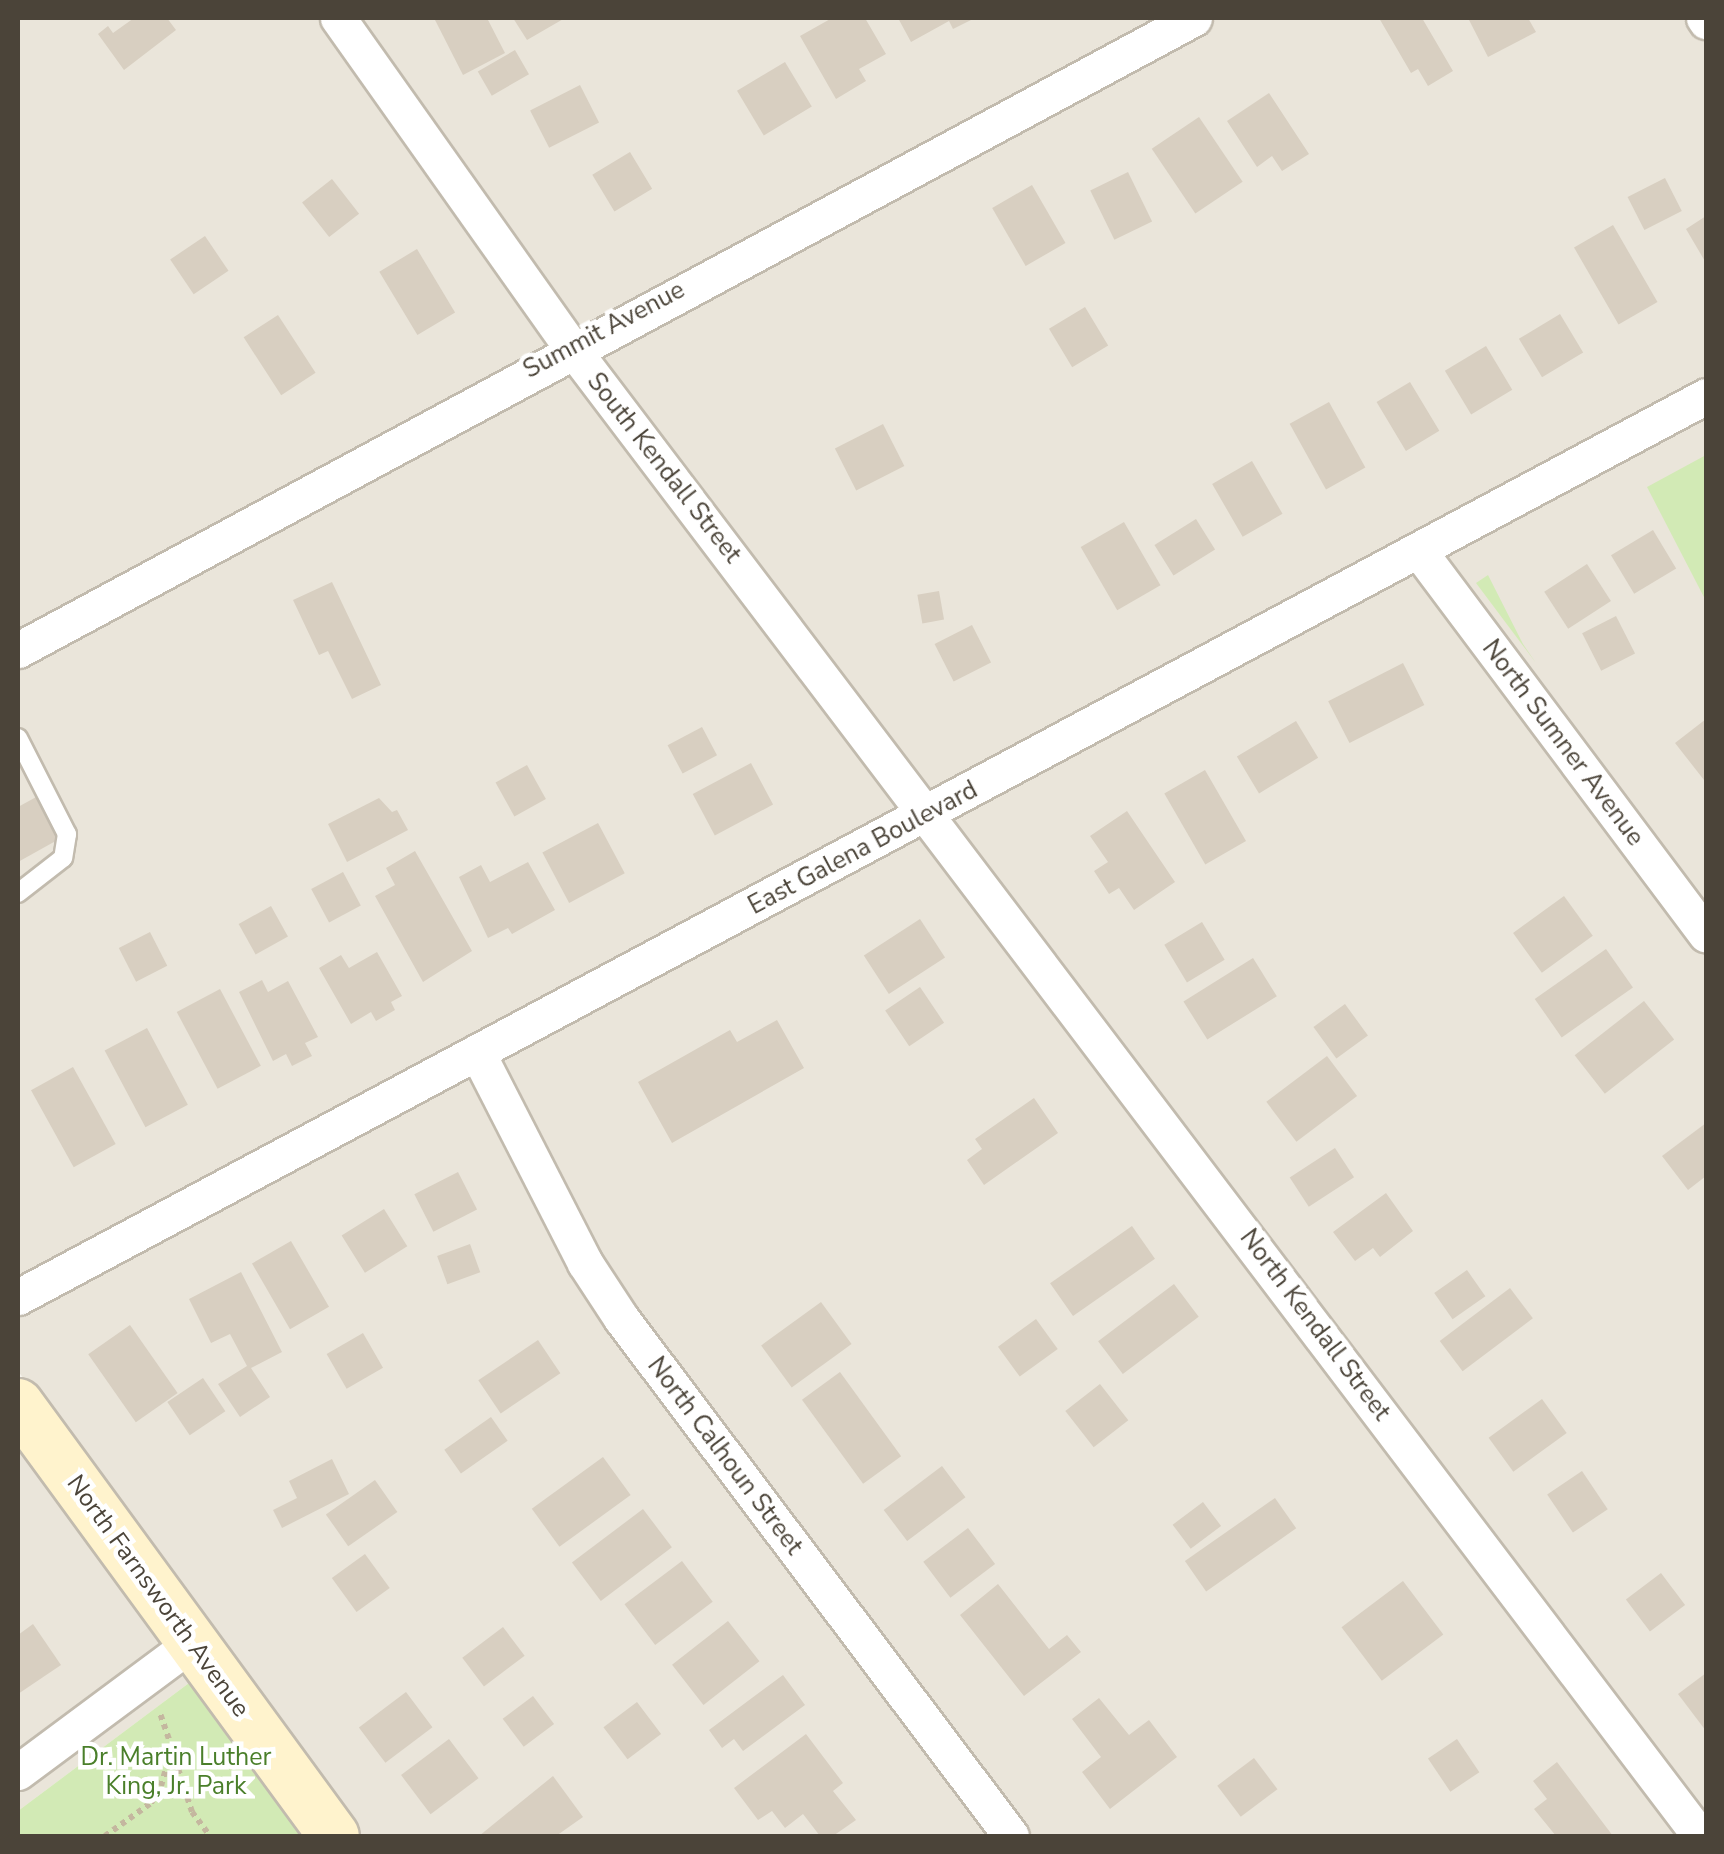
<!DOCTYPE html>
<style>
body{margin:0}
#map{position:relative;width:1724px;height:1854px;overflow:hidden;background:#f6f3ec;font-family:"Nunito Sans",sans-serif}
div>[style]{position:absolute}
.residential>*{inset:0;background:#eae5da}
.green>*{inset:0;background:#d2eab5}
.building>*{inset:0;background:#d8cfc1;transform-origin:0 0}
.path>*{height:6px;margin-top:-3px;transform-origin:0;background:repeating-linear-gradient(90deg,#c4b79f 0 5px,transparent 0 10px)}
.roads{filter:drop-shadow(2px 0 #c2bbae) drop-shadow(-2px 0 #c2bbae) drop-shadow(0 2px #c2bbae) drop-shadow(0 -2px #c2bbae)}
.lane>*{height:18px;margin:-9px;padding:0 9px;transform-origin:9px;border-radius:9px;background:#fff}
.street>*{height:35px;margin:-17.5px;padding:0 17.5px;transform-origin:17.5px;border-radius:17.5px;background:#fff}
.secondary>*{height:50px;margin:-25px;padding:0 25px;transform-origin:25px;border-radius:25px;background:#fff3cd}
span{translate:-50% -50%;white-space:nowrap;text-align:center;line-height:1.15;-webkit-text-stroke:9px #fff;paint-order:stroke}
.street-label{font-size:25px;color:#4b4439}
.park-label{font-size:25px;color:#4a7f2a}
.frame{position:absolute;inset:0;border:20px solid #4b4439;pointer-events:none}
</style>
<div id="map">
<div class="residential">
<div style="clip-path:polygon(18px 18px,1706px 18px,1706px 1836px,359px 1836px,18px 1371px)"></div>
<div style="clip-path:polygon(18px 1447px,189px 1683px,18px 1811px)"></div>
</div>
<div class="green">
<div style="clip-path:polygon(1706px 455px,1706px 601px,1647px 487px)"></div>
<div style="clip-path:polygon(1488px 575px,1523px 644px,1536px 663px,1476px 583px)"></div>
<div style="clip-path:polygon(189px 1683px,302px 1836px,18px 1836px,18px 1811px)"></div>
</div>
<div class="building">
<div style="clip-path:polygon(134px 18px,167px 18px,176px 30px,124px 70px,98px 34px,108px 26px,113px 33px)"></div>
<div style="clip-path:polygon(434px 18px,487px 18px,505px 53px,463px 75px)"></div>
<div style="clip-path:polygon(513px 18px,565px 18px,527px 40px)"></div>
<div style="clip-path:polygon(832px 18px,865px 18px,886px 54px,859px 69px,866px 81px,836px 99px,800px 36px)"></div>
<div style="clip-path:polygon(898px 18px,975px 18px,953px 29px,949px 21px,911px 42px)"></div>
<div style="clip-path:polygon(1379px 18px,1422px 18px,1453px 71px,1428px 86px,1418px 69px,1411px 73px)"></div>
<div style="clip-path:polygon(1468px 18px,1528px 18px,1536px 32px,1488px 57px)"></div>
<div style="left:515px;top:50px;width:28px;height:43px;rotate:60deg"></div>
<div style="left:785px;top:62px;width:52px;height:56px;rotate:59deg"></div>
<div style="left:580px;top:85px;width:42px;height:56px;rotate:63deg"></div>
<div style="clip-path:polygon(1269px 93px,1309px 154px,1282px 171px,1272px 156px,1257px 167px,1227px 121px)"></div>
<div style="left:1199px;top:117px;width:78px;height:57px;rotate:56deg"></div>
<div style="left:630px;top:152px;width:43px;height:44px;rotate:59deg"></div>
<div style="left:1128px;top:172px;width:55px;height:42px;rotate:64deg"></div>
<div style="left:1665px;top:178px;width:37px;height:42px;rotate:63deg"></div>
<div style="left:332px;top:179px;width:44px;height:38px;rotate:52deg"></div>
<div style="left:1032px;top:185px;width:67px;height:46px;rotate:60deg"></div>
<div style="clip-path:polygon(1706px 216px,1706px 263px,1686px 229px)"></div>
<div style="left:1613px;top:225px;width:89px;height:45px;rotate:60deg"></div>
<div style="left:205px;top:236px;width:42px;height:42px;rotate:56deg"></div>
<div style="left:417px;top:249px;width:74px;height:44px;rotate:59deg"></div>
<div style="left:1085px;top:307px;width:45px;height:42px;rotate:59deg"></div>
<div style="left:1560px;top:314px;width:45px;height:48px;rotate:59deg"></div>
<div style="left:278px;top:315px;width:69px;height:41px;rotate:57deg"></div>
<div style="left:1486px;top:346px;width:51px;height:48px;rotate:59deg"></div>
<div style="left:1410px;top:382px;width:57px;height:39px;rotate:59deg"></div>
<div style="left:1329px;top:402px;width:75px;height:45px;rotate:61deg"></div>
<div style="left:883px;top:424px;width:47px;height:54px;rotate:63deg"></div>
<div style="left:1252px;top:461px;width:61px;height:46px;rotate:60deg"></div>
<div style="left:1196px;top:519px;width:36px;height:49px;rotate:58deg"></div>
<div style="left:1124px;top:522px;width:73px;height:50px;rotate:60deg"></div>
<div style="left:1653px;top:530px;width:45px;height:49px;rotate:59deg"></div>
<div style="left:1587px;top:564px;width:44px;height:51px;rotate:57deg"></div>
<div style="clip-path:polygon(332px 582px,381px 685px,352px 699px,328px 651px,319px 655px,293px 600px)"></div>
<div style="left:939px;top:591px;width:29px;height:22px;rotate:80deg"></div>
<div style="left:1616px;top:616px;width:42px;height:38px;rotate:63deg"></div>
<div style="left:972px;top:625px;width:42px;height:42px;rotate:63deg"></div>
<div style="left:1403px;top:663px;width:47px;height:84px;rotate:63deg"></div>
<div style="clip-path:polygon(1706px 719px,1706px 778px,1704px 780px,1675px 743px)"></div>
<div style="left:1296px;top:721px;width:43px;height:69px;rotate:59deg"></div>
<div style="left:702px;top:727px;width:32px;height:39px;rotate:62deg"></div>
<div style="left:751px;top:763px;width:47px;height:66px;rotate:62deg"></div>
<div style="left:527px;top:765px;width:39px;height:36px;rotate:61deg"></div>
<div style="left:1205px;top:770px;width:82px;height:47px;rotate:60deg"></div>
<div style="clip-path:polygon(38px 796px,61px 838px,18px 862px,18px 807px)"></div>
<div style="clip-path:polygon(379px 798px,392px 812px,397px 810px,408px 830px,347px 862px,328px 824px)"></div>
<div style="clip-path:polygon(1127px 811px,1175px 882px,1134px 910px,1119px 888px,1109px 894px,1094px 871px,1108px 862px,1090px 836px)"></div>
<div style="left:598px;top:823px;width:57px;height:63px;rotate:62deg"></div>
<div style="clip-path:polygon(415px 851px,472px 951px,423px 982px,375px 896px,395px 885px,386px 868px)"></div>
<div style="clip-path:polygon(528px 862px,555px 910px,512px 934px,508px 928px,488px 938px,459px 877px,481px 865px,490px 882px)"></div>
<div style="left:343px;top:872px;width:38px;height:36px;rotate:62deg"></div>
<div style="left:1564px;top:896px;width:49px;height:63px;rotate:54deg"></div>
<div style="left:271px;top:906px;width:35px;height:37px;rotate:61deg"></div>
<div style="left:920px;top:919px;width:46px;height:67px;rotate:57deg"></div>
<div style="left:1202px;top:922px;width:44px;height:44px;rotate:59deg"></div>
<div style="left:150px;top:932px;width:38px;height:35px;rotate:63deg"></div>
<div style="left:1606px;top:949px;width:47px;height:87px;rotate:55deg"></div>
<div style="clip-path:polygon(377px 952px,402px 996px,391px 1002px,395px 1010px,376px 1021px,371px 1012px,351px 1024px,319px 968px,341px 955px,349px 968px)"></div>
<div style="left:1253px;top:958px;width:45px;height:82px;rotate:58deg"></div>
<div style="clip-path:polygon(262px 980px,268px 992px,288px 981px,318px 1037px,305px 1043px,312px 1056px,292px 1066px,286px 1054px,273px 1061px,239px 992px)"></div>
<div style="left:920px;top:987px;width:43px;height:42px;rotate:56deg"></div>
<div style="left:220px;top:989px;width:87px;height:49px;rotate:62deg"></div>
<div style="left:1644px;top:1001px;width:49px;height:88px;rotate:52deg"></div>
<div style="left:1345px;top:1004px;width:39px;height:39px;rotate:54deg"></div>
<div style="clip-path:polygon(777px 1020px,804px 1068px,672px 1143px,638px 1082px,730px 1030px,737px 1042px)"></div>
<div style="left:147px;top:1028px;width:87px;height:48px;rotate:62deg"></div>
<div style="left:1327px;top:1056px;width:50px;height:76px;rotate:53deg"></div>
<div style="left:73px;top:1067px;width:88px;height:48px;rotate:61deg"></div>
<div style="clip-path:polygon(1034px 1098px,1058px 1133px,984px 1185px,967px 1160px,982px 1149px,975px 1139px)"></div>
<div style="clip-path:polygon(1706px 1123px,1706px 1176px,1688px 1190px,1662px 1156px)"></div>
<div style="left:1335px;top:1148px;width:35px;height:54px;rotate:57deg"></div>
<div style="left:458px;top:1172px;width:42px;height:49px;rotate:63deg"></div>
<div style="clip-path:polygon(1386px 1193px,1413px 1231px,1380px 1257px,1373px 1248px,1355px 1261px,1333px 1232px)"></div>
<div style="left:384px;top:1209px;width:44px;height:50px;rotate:58deg"></div>
<div style="left:1132px;top:1226px;width:40px;height:100px;rotate:55deg"></div>
<div style="left:291px;top:1241px;width:76px;height:45px;rotate:60deg"></div>
<div style="left:470px;top:1244px;width:30px;height:35px;rotate:70deg"></div>
<div style="left:1467px;top:1270px;width:32px;height:40px;rotate:55deg"></div>
<div style="clip-path:polygon(241px 1272px,282px 1352px,251px 1368px,270px 1397px,240px 1417px,218px 1384px,247px 1366px,230px 1334px,211px 1343px,189px 1299px)"></div>
<div style="left:1174px;top:1284px;width:41px;height:95px;rotate:53deg"></div>
<div style="left:1510px;top:1288px;width:38px;height:88px;rotate:53deg"></div>
<div style="left:821px;top:1302px;width:52px;height:74px;rotate:54deg"></div>
<div style="left:1036px;top:1319px;width:37px;height:47px;rotate:54deg"></div>
<div style="left:130px;top:1325px;width:83px;height:51px;rotate:55deg"></div>
<div style="left:363px;top:1333px;width:40px;height:42px;rotate:60deg"></div>
<div style="left:538px;top:1340px;width:40px;height:72px;rotate:56deg"></div>
<div style="left:840px;top:1372px;width:104px;height:47px;rotate:54deg"></div>
<div style="left:203px;top:1378px;width:40px;height:43px;rotate:56deg"></div>
<div style="left:1100px;top:1384px;width:46px;height:44px;rotate:52deg"></div>
<div style="left:1542px;top:1399px;width:42px;height:66px;rotate:54deg"></div>
<div style="left:491px;top:1417px;width:29px;height:57px;rotate:55deg"></div>
<div style="left:603px;top:1457px;width:47px;height:88px;rotate:54deg"></div>
<div style="clip-path:polygon(332px 1459px,349px 1494px,282px 1528px,273px 1510px,297px 1498px,289px 1481px)"></div>
<div style="left:942px;top:1466px;width:39px;height:73px;rotate:53deg"></div>
<div style="left:1582px;top:1471px;width:46px;height:42px;rotate:56deg"></div>
<div style="left:375px;top:1480px;width:39px;height:60px;rotate:55deg"></div>
<div style="left:1275px;top:1498px;width:37px;height:110px;rotate:55deg"></div>
<div style="left:1203px;top:1502px;width:30px;height:38px;rotate:53deg"></div>
<div style="left:643px;top:1509px;width:48px;height:89px;rotate:53deg"></div>
<div style="left:968px;top:1528px;width:45px;height:56px;rotate:53deg"></div>
<div style="left:365px;top:1554px;width:42px;height:41px;rotate:54deg"></div>
<div style="left:682px;top:1561px;width:51px;height:72px;rotate:53deg"></div>
<div style="left:1661px;top:1573px;width:40px;height:44px;rotate:53deg"></div>
<div style="left:1403px;top:1581px;width:67px;height:77px;rotate:53deg"></div>
<div style="clip-path:polygon(998px 1584px,1049px 1649px,1067px 1635px,1081px 1652px,1024px 1696px,960px 1615px)"></div>
<div style="left:728px;top:1621px;width:51px;height:71px;rotate:52deg"></div>
<div style="clip-path:polygon(33px 1624px,61px 1665px,18px 1694px,18px 1635px)"></div>
<div style="left:503px;top:1627px;width:36px;height:51px;rotate:53deg"></div>
<div style="clip-path:polygon(1706px 1673px,1706px 1731px,1678px 1694px)"></div>
<div style="clip-path:polygon(783px 1675px,805px 1705px,743px 1751px,734px 1739px,722px 1748px,709px 1730px)"></div>
<div style="left:406px;top:1692px;width:44px;height:59px;rotate:53deg"></div>
<div style="left:533px;top:1696px;width:35px;height:38px;rotate:53deg"></div>
<div style="clip-path:polygon(1099px 1698px,1129px 1735px,1149px 1720px,1177px 1757px,1110px 1809px,1082px 1772px,1101px 1757px,1072px 1719px)"></div>
<div style="left:637px;top:1702px;width:40px;height:42px;rotate:53deg"></div>
<div style="clip-path:polygon(806px 1734px,843px 1783px,833px 1791px,856px 1820px,833px 1836px,820px 1836px,803px 1814px,785px 1828px,772px 1811px,758px 1820px,734px 1788px)"></div>
<div style="left:449px;top:1739px;width:49px;height:60px;rotate:53deg"></div>
<div style="left:1457px;top:1739px;width:40px;height:35px;rotate:56deg"></div>
<div style="left:1254px;top:1758px;width:39px;height:46px;rotate:53deg"></div>
<div style="clip-path:polygon(1557px 1762px,1613px 1836px,1556px 1836px,1534px 1809px,1547px 1799px,1533px 1781px)"></div>
<div style="clip-path:polygon(553px 1776px,583px 1817px,556px 1836px,479px 1836px)"></div>
</div>
<div class="path">
<div style="left:172px;top:1750px;width:65px;rotate:72.1deg"></div>
<div style="left:192px;top:1812px;width:30px;rotate:53deg"></div>
<div style="left:105px;top:1836px;width:57px;rotate:-35.7deg"></div>
<div style="left:151px;top:1803px;width:20px;rotate:-60deg"></div>
<div style="left:161px;top:1786px;width:40px;rotate:-74deg"></div>
<div style="left:172px;top:1748px;width:39px;rotate:-109deg"></div>
</div>
<div class="roads">
<div class="lane">
<div style="left:18px;top:738px;width:108px;rotate:63deg"></div>
<div style="left:67px;top:834px;width:24px;rotate:99deg"></div>
<div style="left:63px;top:858px;width:57px;rotate:142.1deg"></div>
</div>
<div class="street">
<div style="left:338px;top:18px;width:403px;rotate:54.7deg"></div>
<div style="left:571px;top:347px;width:1869px;rotate:52.83deg"></div>
<div style="left:1704px;top:18px;width:4px;rotate:56deg"></div>
<div style="left:1419px;top:551px;width:479px;rotate:53.2deg"></div>
<div style="left:18px;top:650px;width:1335px;rotate:-28.25deg"></div>
<div style="left:477px;top:1052px;width:237px;rotate:62.9deg"></div>
<div style="left:585px;top:1263px;width:66px;rotate:56.8deg"></div>
<div style="left:621px;top:1318px;width:648px;rotate:53.02deg"></div>
<div style="left:18px;top:1297px;width:1913px;rotate:-28.09deg"></div>
<div style="left:18px;top:1772px;width:217px;rotate:-36.6deg"></div>
</div>
<div class="secondary">
<div style="left:18px;top:1404px;width:535px;rotate:53.82deg"></div>
</div>
</div>
<div class="street-label">
<span style="left:604px;top:330px;rotate:-28deg">Summit Avenue</span>
<span style="left:664px;top:468px;rotate:52deg">South Kendall Street</span>
<span style="left:1563px;top:743px;rotate:53deg">North Sumner Avenue</span>
<span style="left:863px;top:848px;rotate:-28deg">East Galena Boulevard</span>
<span style="left:1315px;top:1325px;rotate:53deg">North Kendall Street</span>
<span style="left:725px;top:1456px;rotate:53deg">North Calhoun Street</span>
<span style="left:158px;top:1596px;rotate:54deg">North Farnsworth Avenue</span>
</div>
<div class="park-label">
<span style="left:176px;top:1772px">Dr. Martin Luther<br>King, Jr. Park</span>
</div>
<div class="frame"></div>
</div>
